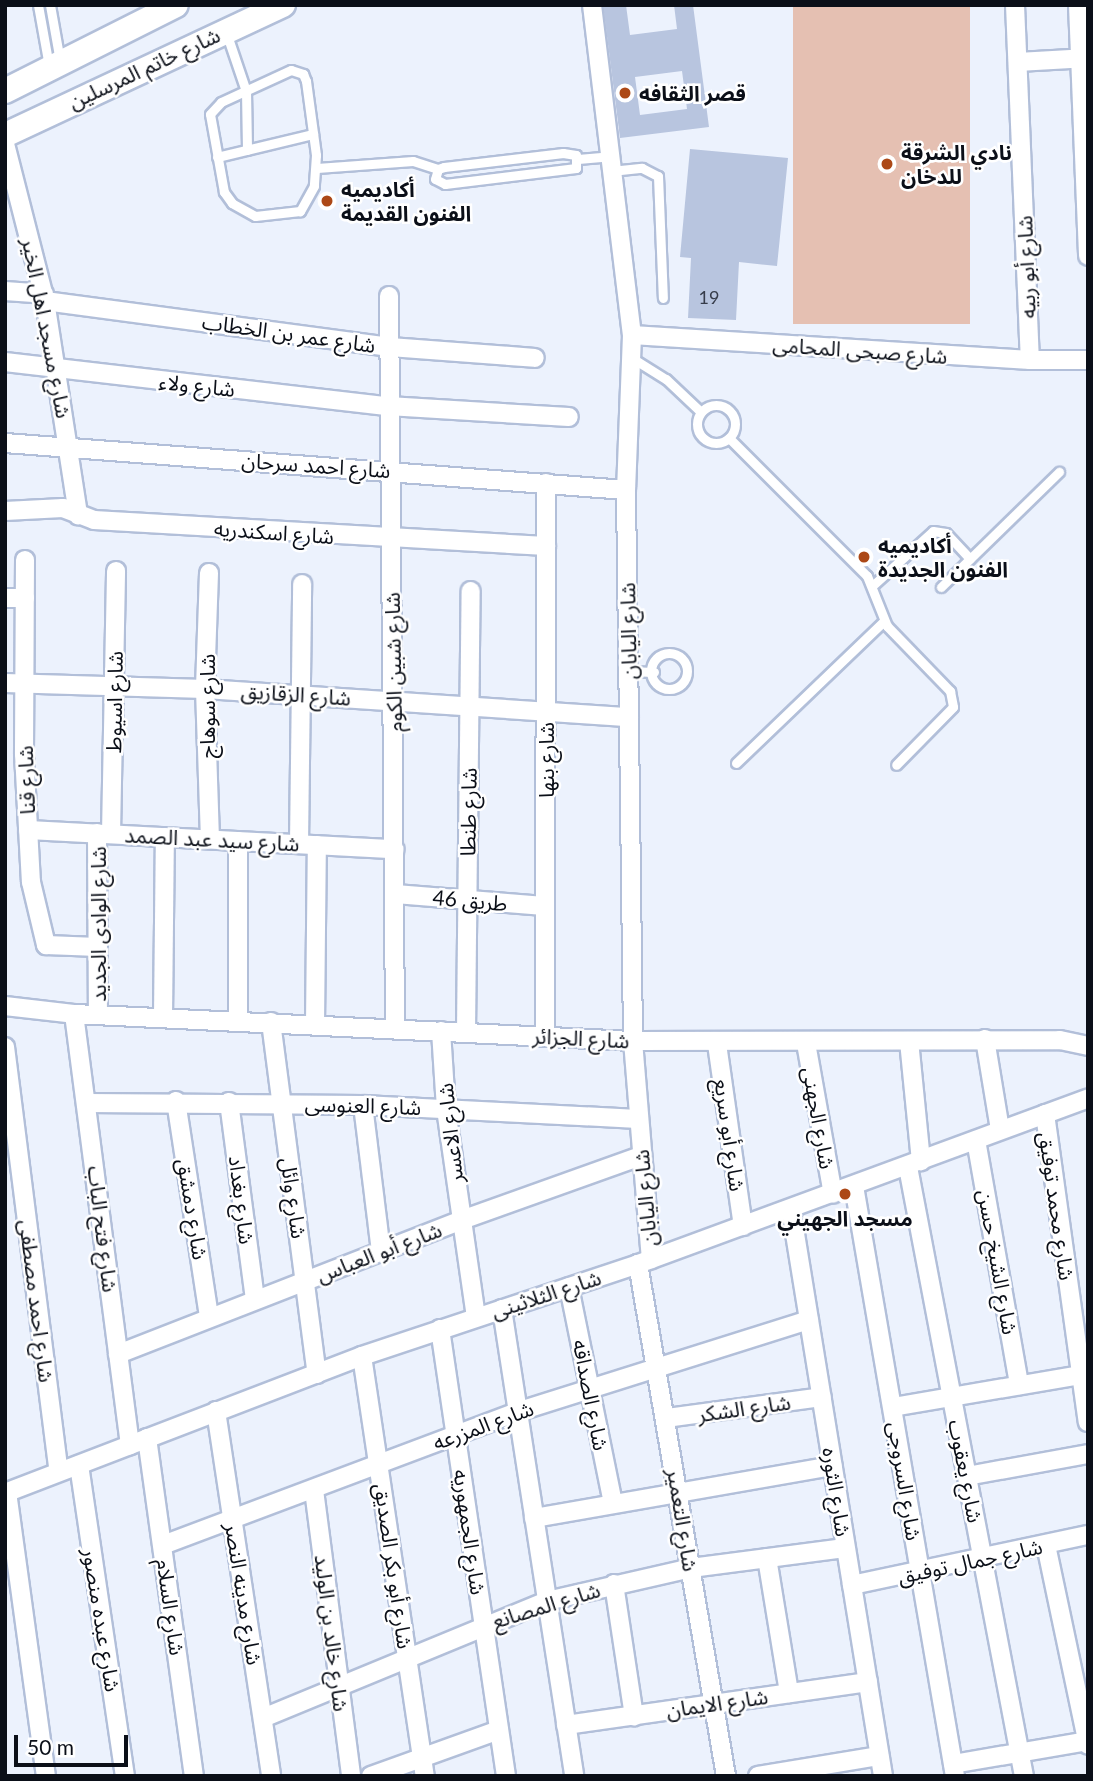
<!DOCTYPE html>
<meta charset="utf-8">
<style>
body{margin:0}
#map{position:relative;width:1093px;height:1781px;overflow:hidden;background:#ecf2fd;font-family:Lato,"Noto Sans Arabic",sans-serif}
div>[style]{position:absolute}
.green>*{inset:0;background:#e5c0b2;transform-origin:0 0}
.building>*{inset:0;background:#b8c5df}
.roads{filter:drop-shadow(2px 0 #b2bfd9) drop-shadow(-2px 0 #b2bfd9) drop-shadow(0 2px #b2bfd9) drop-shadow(0 -2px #b2bfd9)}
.lane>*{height:9px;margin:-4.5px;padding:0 4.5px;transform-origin:4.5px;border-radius:4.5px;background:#fff}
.lane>.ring{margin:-4.5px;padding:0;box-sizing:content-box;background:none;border:9px solid #fff;border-radius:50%}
.street>*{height:18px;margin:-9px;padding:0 9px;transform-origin:9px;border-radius:9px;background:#fff}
.secondary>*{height:24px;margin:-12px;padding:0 12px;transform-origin:12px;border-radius:12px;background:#fff}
.dots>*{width:19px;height:19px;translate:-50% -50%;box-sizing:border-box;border:4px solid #fff;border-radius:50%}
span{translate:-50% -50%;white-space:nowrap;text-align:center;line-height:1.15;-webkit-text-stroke:5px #fff;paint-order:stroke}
.number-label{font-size:18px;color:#363c4a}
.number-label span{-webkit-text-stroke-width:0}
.street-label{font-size:21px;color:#0b0f18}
.poi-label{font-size:21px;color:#0b0f18;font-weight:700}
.left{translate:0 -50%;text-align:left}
.frame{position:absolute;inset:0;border:7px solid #0b0f18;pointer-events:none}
.scale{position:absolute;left:14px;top:1735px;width:114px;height:32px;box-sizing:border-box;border:4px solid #0b0f18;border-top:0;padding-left:9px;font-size:21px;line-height:24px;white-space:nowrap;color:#0b0f18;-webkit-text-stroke:5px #fff;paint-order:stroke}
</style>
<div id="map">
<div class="green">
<div style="left:793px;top:5px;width:177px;height:319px"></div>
</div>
<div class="building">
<div style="clip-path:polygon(evenodd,603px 5px,626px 5px,630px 35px,677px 29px,674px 5px,693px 5px,709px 127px,620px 138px,603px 5px,682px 71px,687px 109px,640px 115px,635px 77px,682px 71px)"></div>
<div style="clip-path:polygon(690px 149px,788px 158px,777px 266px,739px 262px,736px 320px,688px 318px,691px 258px,680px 257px)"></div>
</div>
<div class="roads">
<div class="lane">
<div style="left:38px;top:5px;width:62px;rotate:79.8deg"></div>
<div style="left:50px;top:5px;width:57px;rotate:79.9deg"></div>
<div style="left:227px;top:35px;width:59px;rotate:71.3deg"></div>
<div style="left:246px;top:91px;width:59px;rotate:89deg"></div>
<div style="left:291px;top:70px;width:13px;rotate:18deg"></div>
<div style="left:303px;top:74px;width:8px;rotate:67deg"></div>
<div style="left:306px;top:81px;width:75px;rotate:82.3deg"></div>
<div style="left:316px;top:155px;width:31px;rotate:94deg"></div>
<div style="left:314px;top:186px;width:29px;rotate:119deg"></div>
<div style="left:300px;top:211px;width:45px;rotate:173.7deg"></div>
<div style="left:255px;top:216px;width:26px;rotate:-151deg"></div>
<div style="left:232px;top:203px;width:14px;rotate:-126deg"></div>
<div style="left:224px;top:192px;width:79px;rotate:-100.2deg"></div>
<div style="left:210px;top:114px;width:16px;rotate:-47deg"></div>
<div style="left:221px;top:102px;width:77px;rotate:-24.6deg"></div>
<div style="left:563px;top:153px;width:13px;rotate:9deg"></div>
<div style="left:576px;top:155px;width:13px;rotate:90deg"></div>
<div style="left:576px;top:168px;width:132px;rotate:173deg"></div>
<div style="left:445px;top:184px;width:11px;rotate:-153deg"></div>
<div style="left:435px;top:179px;width:10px;rotate:-73deg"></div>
<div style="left:438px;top:169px;width:6px;rotate:-18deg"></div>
<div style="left:444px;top:167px;width:120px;rotate:-6.7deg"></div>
<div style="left:217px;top:157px;width:99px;rotate:-13.5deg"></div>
<div style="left:578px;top:159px;width:32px;rotate:-5deg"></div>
<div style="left:317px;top:168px;width:96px;rotate:-4.2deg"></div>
<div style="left:413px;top:161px;width:26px;rotate:18deg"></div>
<div style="left:611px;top:171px;width:31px;rotate:-6deg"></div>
<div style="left:642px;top:168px;width:18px;rotate:27deg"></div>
<div style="left:658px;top:176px;width:122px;rotate:87.7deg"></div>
<div style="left:632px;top:358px;width:40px;rotate:32deg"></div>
<div style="left:666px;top:379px;width:48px;rotate:43.3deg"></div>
<div class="ring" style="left:697px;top:405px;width:29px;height:29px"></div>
<div style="left:729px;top:438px;width:195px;rotate:45deg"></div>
<div style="left:867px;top:576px;width:54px;rotate:68.2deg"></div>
<div style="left:887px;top:626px;width:91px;rotate:45.9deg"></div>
<div style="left:950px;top:691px;width:16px;rotate:79deg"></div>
<div style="left:953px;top:707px;width:81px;rotate:134.5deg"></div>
<div style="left:872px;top:586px;width:82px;rotate:-42deg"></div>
<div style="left:933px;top:531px;width:13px;rotate:9deg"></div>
<div style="left:946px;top:533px;width:35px;rotate:47deg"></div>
<div style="left:941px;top:587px;width:165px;rotate:-44.3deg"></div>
<div class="ring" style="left:651px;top:653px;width:27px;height:27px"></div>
<div style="left:628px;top:671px;width:26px;rotate:2deg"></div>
<div style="left:736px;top:763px;width:205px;rotate:-43.8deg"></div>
</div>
<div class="street">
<div style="left:592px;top:5px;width:332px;rotate:83.1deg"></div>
<div style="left:632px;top:335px;width:155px;rotate:92.2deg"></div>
<div style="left:626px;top:490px;width:551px;rotate:89.27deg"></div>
<div style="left:633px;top:1041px;width:219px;rotate:85.3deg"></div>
<div style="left:1015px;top:5px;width:355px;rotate:87.6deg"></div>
<div style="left:1078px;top:5px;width:251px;rotate:87.7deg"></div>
<div style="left:1018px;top:62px;width:70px;rotate:-3.3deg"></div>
<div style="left:5px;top:144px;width:162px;rotate:75.7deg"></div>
<div style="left:45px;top:301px;width:217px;rotate:81.2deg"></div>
<div style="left:5px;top:291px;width:39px;rotate:4deg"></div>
<div style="left:389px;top:296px;width:732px;rotate:89.53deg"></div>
<div style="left:45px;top:301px;width:348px;rotate:7.6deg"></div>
<div style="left:390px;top:347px;width:145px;rotate:4.3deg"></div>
<div style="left:632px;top:335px;width:399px;rotate:3.6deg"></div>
<div style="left:1030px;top:360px;width:58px"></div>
<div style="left:5px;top:362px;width:386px;rotate:6.6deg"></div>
<div style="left:388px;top:406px;width:181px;rotate:3.5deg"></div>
<div style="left:5px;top:443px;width:623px;rotate:4.33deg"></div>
<div style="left:5px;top:511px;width:58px;rotate:-3deg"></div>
<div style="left:63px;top:508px;width:33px;rotate:21deg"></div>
<div style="left:94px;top:520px;width:453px;rotate:3.3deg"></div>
<div style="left:25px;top:560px;width:194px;rotate:90.3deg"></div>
<div style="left:24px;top:754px;width:128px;rotate:86.9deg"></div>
<div style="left:31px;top:882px;width:65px;rotate:76.6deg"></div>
<div style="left:46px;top:945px;width:52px;rotate:2.2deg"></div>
<div style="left:209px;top:573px;width:116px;rotate:92deg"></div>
<div style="left:205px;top:689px;width:150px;rotate:88.1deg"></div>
<div style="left:5px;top:598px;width:20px"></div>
<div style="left:5px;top:683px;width:200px;rotate:1.7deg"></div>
<div style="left:205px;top:689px;width:425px;rotate:3.8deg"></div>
<div style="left:28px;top:830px;width:367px;rotate:3deg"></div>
<div style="left:97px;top:833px;width:182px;rotate:89.7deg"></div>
<div style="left:111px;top:834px;width:263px;rotate:-88.9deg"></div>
<div style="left:299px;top:844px;width:260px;rotate:-89.3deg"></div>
<div style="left:395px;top:894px;width:150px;rotate:4.6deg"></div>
<div style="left:5px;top:1006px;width:69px;rotate:6.6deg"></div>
<div style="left:74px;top:1014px;width:560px;rotate:2.77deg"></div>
<div style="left:633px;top:1041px;width:427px;rotate:-0.1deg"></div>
<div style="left:1060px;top:1040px;width:29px;rotate:12deg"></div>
<div style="left:74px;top:1014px;width:435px;rotate:82.6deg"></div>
<div style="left:163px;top:1017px;width:180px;rotate:-89.4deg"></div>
<div style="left:238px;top:1020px;width:179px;rotate:-90deg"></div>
<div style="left:271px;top:1022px;width:355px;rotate:82.6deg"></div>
<div style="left:315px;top:1024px;width:179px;rotate:-89.4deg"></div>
<div style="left:441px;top:1031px;width:78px;rotate:86.3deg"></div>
<div style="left:446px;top:1109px;width:210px;rotate:81.8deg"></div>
<div style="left:466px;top:1032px;width:441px;rotate:-89.4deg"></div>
<div style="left:545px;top:1036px;width:553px;rotate:-89.9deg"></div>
<div style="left:985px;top:1039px;width:92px;rotate:80.6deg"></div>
<div style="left:909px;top:1041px;width:121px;rotate:84.3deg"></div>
<div style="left:806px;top:1043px;width:153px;rotate:79.9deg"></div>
<div style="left:717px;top:1044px;width:184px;rotate:81.9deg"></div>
<div style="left:5px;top:1047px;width:428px;rotate:82.8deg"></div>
<div style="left:176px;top:1101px;width:219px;rotate:81.3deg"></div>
<div style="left:229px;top:1102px;width:199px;rotate:82.5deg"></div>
<div style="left:87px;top:1103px;width:276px;rotate:0.4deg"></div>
<div style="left:363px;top:1105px;width:275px;rotate:2.9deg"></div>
<div style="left:363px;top:1105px;width:147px;rotate:83deg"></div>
<div style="left:1045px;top:1114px;width:311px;rotate:82.1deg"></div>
<div style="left:976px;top:1140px;width:249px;rotate:80deg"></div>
<div style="left:908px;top:1167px;width:620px;rotate:79.22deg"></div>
<div style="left:854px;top:1186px;width:599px;rotate:80.29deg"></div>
<div style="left:791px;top:1209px;width:574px;rotate:80.78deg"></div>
<div style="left:638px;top:1264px;width:520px;rotate:80.25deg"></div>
<div style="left:569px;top:1287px;width:221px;rotate:78.5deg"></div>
<div style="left:502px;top:1309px;width:473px;rotate:81.2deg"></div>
<div style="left:440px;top:1329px;width:452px;rotate:81.6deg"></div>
<div style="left:118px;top:1354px;width:366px;rotate:-21.3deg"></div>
<div style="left:459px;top:1221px;width:193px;rotate:-19.7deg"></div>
<div style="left:362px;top:1356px;width:425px;rotate:81.5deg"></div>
<div style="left:893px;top:1407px;width:191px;rotate:-9.7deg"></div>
<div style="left:216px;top:1411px;width:369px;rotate:81.4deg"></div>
<div style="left:667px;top:1418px;width:156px;rotate:-7.7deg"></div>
<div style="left:147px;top:1438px;width:341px;rotate:82.1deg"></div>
<div style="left:79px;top:1465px;width:314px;rotate:81.6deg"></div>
<div style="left:967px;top:1476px;width:123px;rotate:-10.3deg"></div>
<div style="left:314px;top:1490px;width:288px;rotate:82.6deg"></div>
<div style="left:7px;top:1492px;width:287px;rotate:82.2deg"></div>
<div style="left:5px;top:1493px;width:382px;rotate:-21deg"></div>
<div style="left:362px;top:1356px;width:291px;rotate:-18.4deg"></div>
<div style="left:638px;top:1264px;width:480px;rotate:-20.2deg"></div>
<div style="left:534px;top:1518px;width:303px;rotate:-9.9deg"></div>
<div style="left:163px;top:1545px;width:378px;rotate:-20.6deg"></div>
<div style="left:517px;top:1412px;width:306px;rotate:-17.5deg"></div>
<div style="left:1046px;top:1545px;width:204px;rotate:78.1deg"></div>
<div style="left:767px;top:1558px;width:137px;rotate:80.7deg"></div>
<div style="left:614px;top:1584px;width:134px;rotate:81.4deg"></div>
<div style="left:852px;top:1585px;width:241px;rotate:-12deg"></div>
<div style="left:263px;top:1718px;width:307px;rotate:-22.4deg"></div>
<div style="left:547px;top:1601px;width:148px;rotate:-12.9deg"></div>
<div style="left:691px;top:1568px;width:155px;rotate:-7.4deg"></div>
<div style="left:566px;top:1725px;width:305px;rotate:-8.1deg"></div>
<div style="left:953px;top:1764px;width:136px;rotate:-9.7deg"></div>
<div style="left:371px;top:1776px;width:136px;rotate:-19.8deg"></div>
<div style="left:758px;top:1776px;width:123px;rotate:-9.4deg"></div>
</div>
<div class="secondary">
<div style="left:5px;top:91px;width:191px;rotate:-26.7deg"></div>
<div style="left:5px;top:135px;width:307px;rotate:-25.1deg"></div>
</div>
</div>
<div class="dots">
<div style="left:625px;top:93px;background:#ac4816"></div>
<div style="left:887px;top:164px;background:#ac4816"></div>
<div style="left:327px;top:201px;background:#ac4816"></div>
<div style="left:864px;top:557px;background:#ac4816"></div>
<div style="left:845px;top:1194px;background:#ac4816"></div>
</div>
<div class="number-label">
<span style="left:709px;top:297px">19</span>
</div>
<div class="street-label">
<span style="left:144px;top:68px;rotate:-25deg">شارع خاتم المرسلين</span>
<span style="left:1026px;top:267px;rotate:-92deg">شارع أبو ربيه</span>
<span style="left:47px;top:328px;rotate:79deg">شارع مسجد اهل الخير</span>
<span style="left:289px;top:333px;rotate:8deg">شارع عمر بن الخطاب</span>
<span style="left:860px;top:350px;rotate:4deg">شارع صبحى المحامى</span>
<span style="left:197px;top:385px;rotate:6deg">شارع ولاء</span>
<span style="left:316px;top:465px;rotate:4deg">شارع احمد سرحان</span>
<span style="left:274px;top:532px;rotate:4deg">شارع اسكندريه</span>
<span style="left:628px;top:631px;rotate:-91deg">شارع اليابان</span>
<span style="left:393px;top:662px;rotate:-91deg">شارع شبين الكوم</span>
<span style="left:296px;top:694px;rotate:4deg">شارع الزقازيق</span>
<span style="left:114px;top:702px;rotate:-89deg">شارع اسيوط</span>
<span style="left:207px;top:706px;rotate:-90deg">شارع سوهاج</span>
<span style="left:546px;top:760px;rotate:-90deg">شارع بنها</span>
<span style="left:26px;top:780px;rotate:-92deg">شارع قنا</span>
<span style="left:468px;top:812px;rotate:-89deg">شارع طنطا</span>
<span style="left:212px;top:839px;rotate:3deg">شارع سيد عبد الصمد</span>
<span style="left:470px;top:900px;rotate:5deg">طريق 46</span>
<span style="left:98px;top:924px;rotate:-90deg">شارع الوادى الجديد</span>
<span style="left:581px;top:1038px;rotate:3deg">شارع الجزائر</span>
<span style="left:363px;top:1105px;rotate:2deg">شارع العنوسى</span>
<span style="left:819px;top:1118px;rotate:80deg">شارع الجهنى</span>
<span style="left:450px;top:1133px;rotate:-96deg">شارع الاعسر</span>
<span style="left:730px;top:1135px;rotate:82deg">شارع أبو سريع</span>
<span style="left:294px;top:1198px;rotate:82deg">شارع وائل</span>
<span style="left:645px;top:1198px;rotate:-95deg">شارع اليابان</span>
<span style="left:242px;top:1200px;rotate:83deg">شارع بغداد</span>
<span style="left:1057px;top:1206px;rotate:82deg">شارع محمد توفيق</span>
<span style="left:193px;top:1209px;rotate:81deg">شارع دمشق</span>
<span style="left:103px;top:1229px;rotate:83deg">شارع فتح الباب</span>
<span style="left:379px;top:1252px;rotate:-21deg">شارع أبو العباس</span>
<span style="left:998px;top:1262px;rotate:80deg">شارع الشيخ حسن</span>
<span style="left:546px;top:1294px;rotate:-18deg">شارع الثلاثينى</span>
<span style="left:37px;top:1301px;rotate:83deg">شارع احمد مصطفى</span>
<span style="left:591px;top:1395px;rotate:79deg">شارع الصداقه</span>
<span style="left:744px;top:1408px;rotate:-8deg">شارع الشكر</span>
<span style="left:483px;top:1425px;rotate:-20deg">شارع المزرعه</span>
<span style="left:966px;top:1471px;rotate:79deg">شارع يعقوب</span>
<span style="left:905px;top:1481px;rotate:81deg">شارع السروجى</span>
<span style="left:837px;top:1492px;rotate:81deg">شارع الثوره</span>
<span style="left:683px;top:1520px;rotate:81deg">شارع التعمير</span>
<span style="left:470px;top:1532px;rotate:82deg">شارع الجمهوريه</span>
<span style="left:970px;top:1561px;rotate:-12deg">شارع جمال توفيق</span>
<span style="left:394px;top:1566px;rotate:82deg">شارع أبو بكر الصديق</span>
<span style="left:244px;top:1594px;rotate:81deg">شارع مدينه النصر</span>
<span style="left:546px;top:1605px;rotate:-17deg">شارع المصانع</span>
<span style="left:171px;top:1607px;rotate:82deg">شارع السلام</span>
<span style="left:102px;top:1620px;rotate:81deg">شارع عبده منصور</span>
<span style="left:332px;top:1633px;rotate:83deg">شارع خالد بن الوليد</span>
<span style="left:717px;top:1703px;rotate:-8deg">شارع الايمان</span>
</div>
<div class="poi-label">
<span class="left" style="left:639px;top:93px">قصر الثقافه</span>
<span class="left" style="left:901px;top:164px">نادي الشرقة<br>للدخان</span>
<span class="left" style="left:341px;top:201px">أكاديميه<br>الفنون القديمة</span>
<span class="left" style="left:878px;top:557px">أكاديميه<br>الفنون الجديدة</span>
<span style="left:845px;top:1218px">مسجد الجهيني</span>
</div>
<div class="frame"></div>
<div class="scale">50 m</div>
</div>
